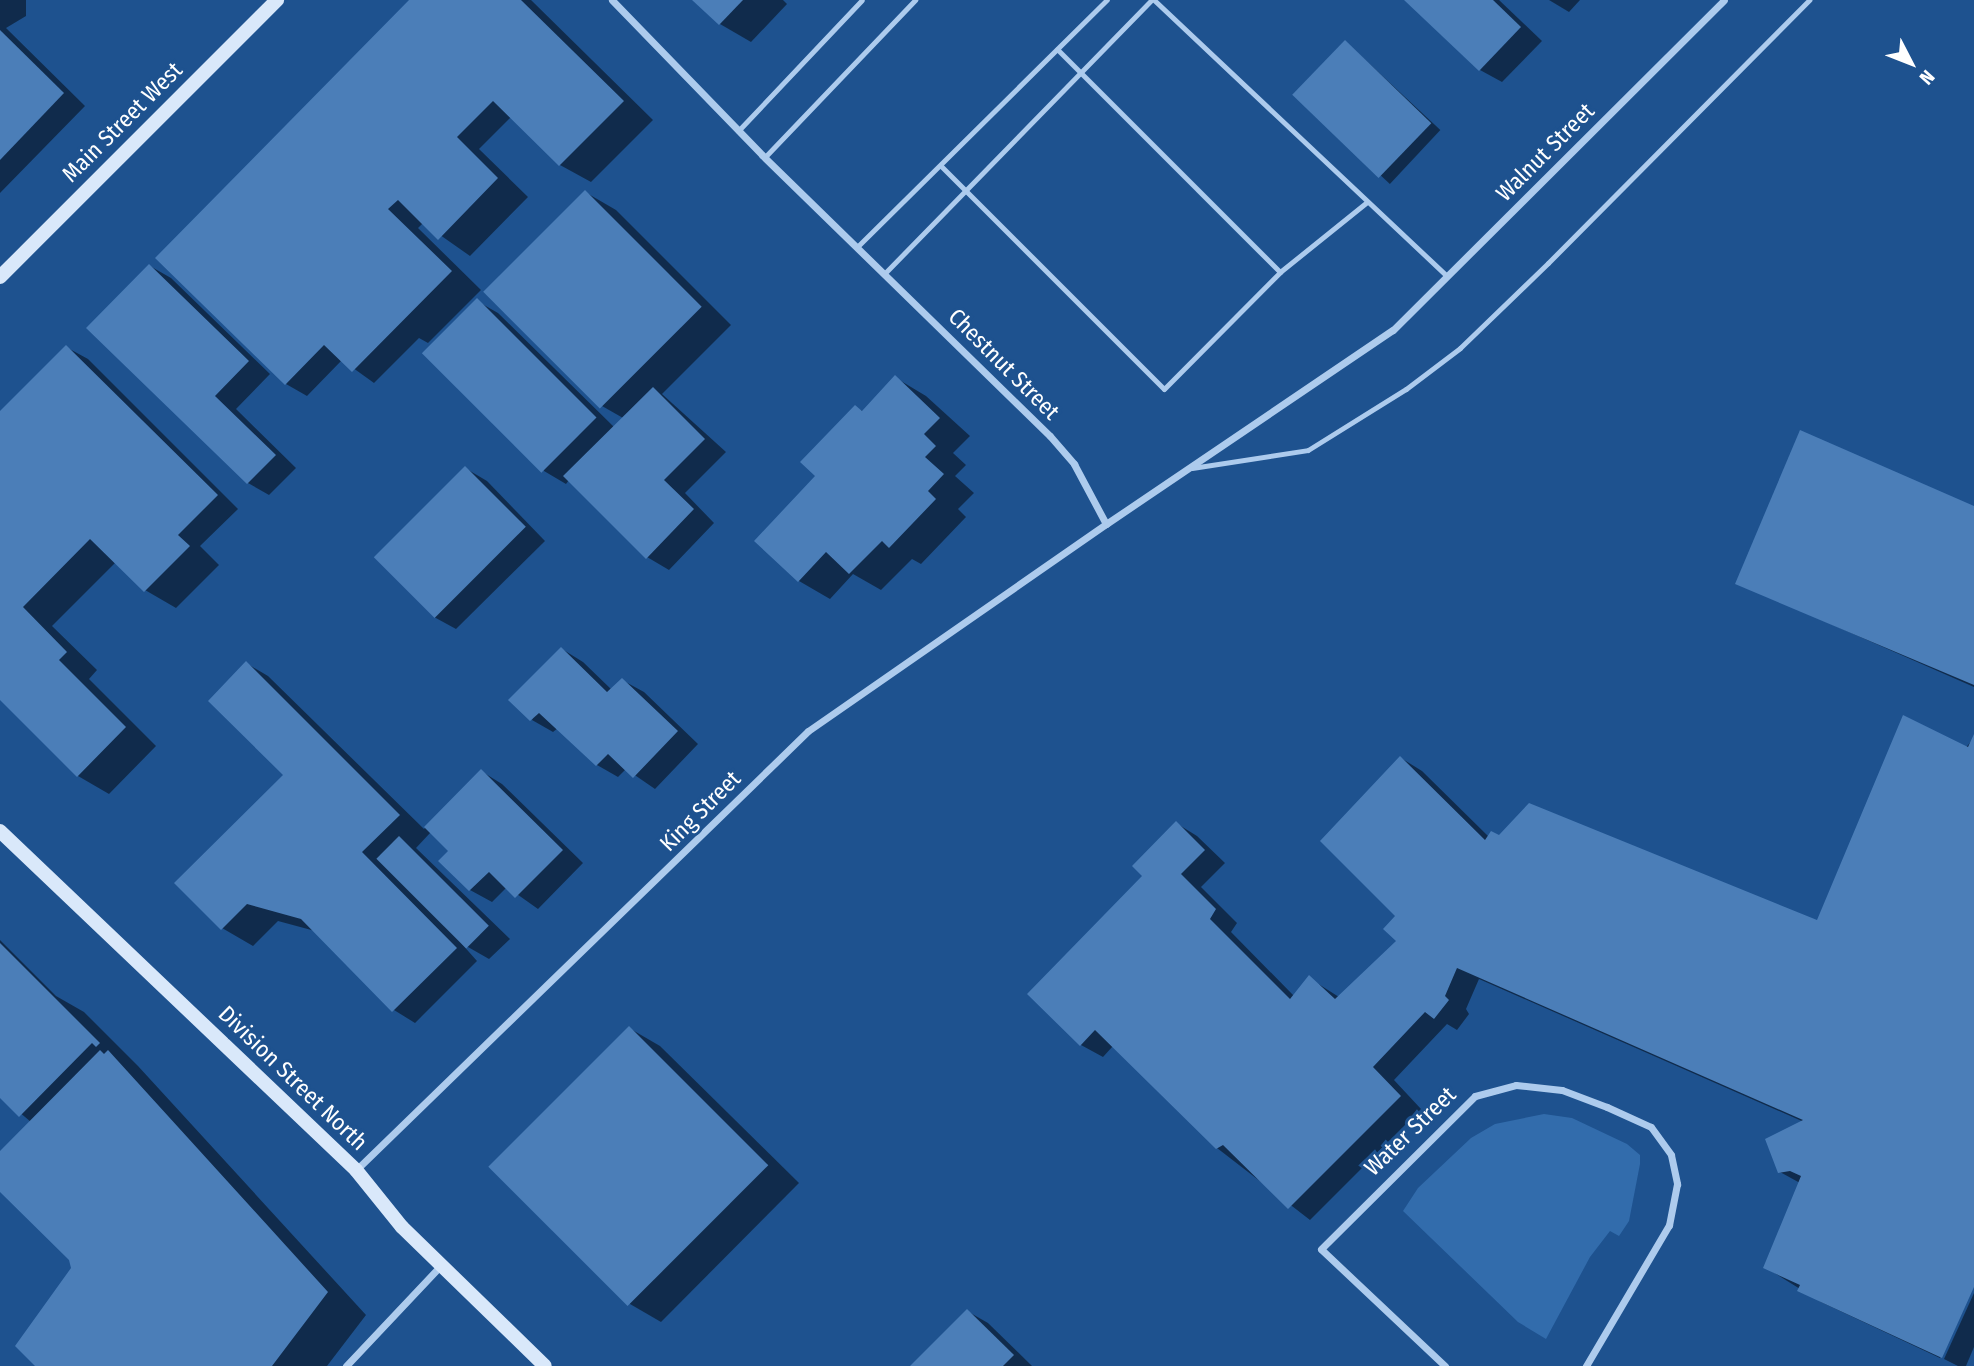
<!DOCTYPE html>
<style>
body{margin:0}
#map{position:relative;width:1974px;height:1366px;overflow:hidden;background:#1e528f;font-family:"Fira Sans Condensed",sans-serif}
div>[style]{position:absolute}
.green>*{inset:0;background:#326cac}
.shadow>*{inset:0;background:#0007;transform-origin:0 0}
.building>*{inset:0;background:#4b7eb8;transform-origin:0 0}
.lane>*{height:5px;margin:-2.5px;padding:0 2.5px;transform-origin:2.5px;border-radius:2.5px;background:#adcbed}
.street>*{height:7px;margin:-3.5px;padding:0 3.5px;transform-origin:3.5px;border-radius:3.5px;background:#adcbed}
.secondary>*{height:14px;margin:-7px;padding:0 7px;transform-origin:7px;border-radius:7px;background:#d9e8fa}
span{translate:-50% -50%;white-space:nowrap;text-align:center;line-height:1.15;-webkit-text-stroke:6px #1e528f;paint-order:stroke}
.street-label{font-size:23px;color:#fff}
.north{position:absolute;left:1876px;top:28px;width:70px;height:70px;-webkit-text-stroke:5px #1e528f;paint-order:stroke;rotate:132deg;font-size:19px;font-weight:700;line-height:28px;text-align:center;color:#fff}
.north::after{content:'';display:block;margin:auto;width:24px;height:32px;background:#fff;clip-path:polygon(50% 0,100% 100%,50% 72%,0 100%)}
</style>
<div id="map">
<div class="green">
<div style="clip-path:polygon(1544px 1114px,1572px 1118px,1627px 1144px,1640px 1155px,1640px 1164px,1629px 1221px,1619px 1236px,1610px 1231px,1590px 1257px,1546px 1339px,1518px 1322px,1403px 1211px,1418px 1188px,1471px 1138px,1495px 1124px)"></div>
</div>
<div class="shadow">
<div style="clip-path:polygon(0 0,26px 0,26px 16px,6px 28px,85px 106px,0 193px)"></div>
<div style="clip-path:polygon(412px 0,531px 0,653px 120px,591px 182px,560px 165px,511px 117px,479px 149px,528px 197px,470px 256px,423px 223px,418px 228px,481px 290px,428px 343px,419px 338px,374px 383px,342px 360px,307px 396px,286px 384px)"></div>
<div style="clip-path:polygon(694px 0,783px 0,787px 4px,751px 42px,720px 24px)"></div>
<div style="clip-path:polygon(1407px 0,1499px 0,1542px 41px,1502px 82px,1480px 70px)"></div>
<div style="clip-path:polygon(1549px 0,1580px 0,1569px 12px)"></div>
<div style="left:1346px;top:42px;width:129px;height:74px;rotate:43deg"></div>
<div style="clip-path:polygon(585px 192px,616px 210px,731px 325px,662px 394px,726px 452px,685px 493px,714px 523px,669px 570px,647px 557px,569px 480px,566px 484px,544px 471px,477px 301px,498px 313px,614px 427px,623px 418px,602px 406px)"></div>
<div style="clip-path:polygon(150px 266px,171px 278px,270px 374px,236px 409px,296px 468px,269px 495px,248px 483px)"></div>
<div style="clip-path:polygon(66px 347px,88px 359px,238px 509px,200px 546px,219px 565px,176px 608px,145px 590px,116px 562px,52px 626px,97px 670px,89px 679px,156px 746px,109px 794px,78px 776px,0 698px,0 413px)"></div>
<div style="clip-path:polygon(896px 378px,926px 396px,970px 436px,953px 453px,966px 465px,955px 476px,974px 493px,958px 509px,966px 517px,921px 564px,912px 559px,881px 590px,853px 574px,830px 599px,799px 581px,757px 541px,817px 476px,855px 407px,864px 412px)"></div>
<div style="clip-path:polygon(465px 468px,487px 481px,545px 541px,456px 629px,434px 617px)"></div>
<div style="clip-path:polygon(1974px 508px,1974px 687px,1738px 583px)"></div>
<div style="clip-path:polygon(562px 649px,583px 662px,612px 690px,622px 680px,644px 692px,698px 744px,655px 789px,626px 769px,618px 777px,597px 765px,558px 728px,553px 732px,532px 720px)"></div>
<div style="clip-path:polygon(246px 663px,268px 676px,424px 829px,481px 771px,502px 784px,583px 863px,538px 909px,507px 887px,492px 902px,470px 890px,450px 851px,431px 832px,416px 848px,510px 939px,489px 959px,461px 943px,477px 961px,415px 1023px,394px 1010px,315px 931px,278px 921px,253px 946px,222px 928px,285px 775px)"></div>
<div style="clip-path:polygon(1974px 738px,1974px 1284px,1940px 1358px,1821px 1302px,1765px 1267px,1800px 1183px,1780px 1172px,1804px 1122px,1479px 979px,1466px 1009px,1469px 1014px,1457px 1030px,1447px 1024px,1394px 1080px,1421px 1109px,1310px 1220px,1217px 1148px,1113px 1046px,1103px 1057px,1081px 1045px,1030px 994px,1144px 876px,1176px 823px,1197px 836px,1225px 863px,1201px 887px,1237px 923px,1231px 932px,1294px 996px,1309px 978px,1339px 997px,1398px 941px,1401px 758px,1422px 771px,1489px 837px,1818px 922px)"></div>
<div style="clip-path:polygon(0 940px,56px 996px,84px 1012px,138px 1066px,366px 1315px,327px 1366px,38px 1366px,73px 1268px,71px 1259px,0 1190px,0 1154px,31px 1122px,0 1096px)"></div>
<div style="clip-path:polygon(629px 1028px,660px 1046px,799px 1183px,661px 1322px,630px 1304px)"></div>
<div style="clip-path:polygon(1974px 1293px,1974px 1347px,1966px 1366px,1958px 1366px,1944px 1359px)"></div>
<div style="clip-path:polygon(967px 1311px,988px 1323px,1032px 1366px,913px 1366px)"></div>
</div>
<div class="building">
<div style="clip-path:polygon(409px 0,521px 0,624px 101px,559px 166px,493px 101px,457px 137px,498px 178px,438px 240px,398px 200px,388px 209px,452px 271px,352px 372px,324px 345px,285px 385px,155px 258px)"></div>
<div style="clip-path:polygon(692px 0,743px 0,719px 25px)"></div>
<div style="clip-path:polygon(1404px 0,1493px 0,1521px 27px,1479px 71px)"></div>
<div style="clip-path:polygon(0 30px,64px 93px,0 160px)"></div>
<div style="left:1345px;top:40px;width:120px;height:76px;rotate:44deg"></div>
<div style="left:585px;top:190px;width:165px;height:144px;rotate:45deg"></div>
<div style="clip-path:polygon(149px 264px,249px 361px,215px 396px,276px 455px,247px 484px,86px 328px)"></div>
<div style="left:477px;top:298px;width:169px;height:78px;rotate:45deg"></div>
<div style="clip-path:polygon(66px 345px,218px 495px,178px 535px,190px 546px,144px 592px,90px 539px,23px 607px,67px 652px,59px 660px,126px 727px,77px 777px,0 700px,0 411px)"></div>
<div style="clip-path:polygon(895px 375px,940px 418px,924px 434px,936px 446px,925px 457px,944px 474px,928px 491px,936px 499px,889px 548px,882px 541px,849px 574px,826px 552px,798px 582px,754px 541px,815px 476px,800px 462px,855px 405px,862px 411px)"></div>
<div style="clip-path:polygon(653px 387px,705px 439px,664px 480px,694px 509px,646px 559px,563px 476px)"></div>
<div style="clip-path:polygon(1800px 430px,1974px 506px,1974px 685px,1735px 584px)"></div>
<div style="left:465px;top:466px;width:86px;height:129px;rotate:45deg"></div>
<div style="clip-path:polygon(561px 647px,607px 692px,622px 678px,678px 731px,633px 778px,608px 754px,596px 766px,539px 713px,530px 721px,508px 700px)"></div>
<div style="clip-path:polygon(246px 661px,400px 815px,362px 852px,457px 948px,392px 1012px,301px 919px,247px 904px,221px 930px,174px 883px,283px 775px,208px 701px)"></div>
<div style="clip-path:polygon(1903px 715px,1968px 747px,1974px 734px,1974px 1287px,1942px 1358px,1797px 1291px,1800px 1285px,1763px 1268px,1801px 1176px,1790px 1171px,1778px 1173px,1765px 1139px,1803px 1120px,1457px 968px,1445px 996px,1449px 1000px,1434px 1019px,1425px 1012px,1373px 1067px,1401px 1096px,1288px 1209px,1223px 1145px,1216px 1149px,1095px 1030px,1080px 1046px,1027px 994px,1142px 876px,1132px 866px,1176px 821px,1205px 850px,1181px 874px,1216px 909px,1210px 919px,1290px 999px,1309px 975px,1335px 999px,1396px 941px,1383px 929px,1395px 916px,1320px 841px,1400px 756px,1485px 840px,1491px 831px,1499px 835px,1529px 803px,1817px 920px)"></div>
<div style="clip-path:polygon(481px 769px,563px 850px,515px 898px,489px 872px,469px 891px,438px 861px,448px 851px,424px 827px)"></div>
<div style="left:399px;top:836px;width:127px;height:32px;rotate:45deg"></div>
<div style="clip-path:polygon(0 943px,100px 1043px,96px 1047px,92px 1043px,19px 1117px,0 1098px)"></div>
<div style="left:629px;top:1026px;width:197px;height:199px;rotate:45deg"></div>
<div style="clip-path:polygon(100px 1050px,104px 1054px,108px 1050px,328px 1292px,272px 1366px,35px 1366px,15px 1346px,71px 1268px,69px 1260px,0 1192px,0 1151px)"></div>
<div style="clip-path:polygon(967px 1309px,1014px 1355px,1003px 1366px,910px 1366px)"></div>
</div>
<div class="lane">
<div style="left:1154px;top:0;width:403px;rotate:43.3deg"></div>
<div style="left:738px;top:131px;width:180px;rotate:-46.6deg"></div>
<div style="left:764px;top:158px;width:219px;rotate:-46.3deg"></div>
<div style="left:941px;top:166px;width:315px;rotate:45deg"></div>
<div style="left:1164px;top:389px;width:165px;rotate:-45.2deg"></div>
<div style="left:1280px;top:272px;width:315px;rotate:-135deg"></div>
<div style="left:858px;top:246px;width:350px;rotate:-44.7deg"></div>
<div style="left:1280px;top:272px;width:112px;rotate:-38.8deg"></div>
<div style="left:885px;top:273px;width:381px;rotate:-45.7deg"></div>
<div style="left:1192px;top:468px;width:117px;rotate:-8.8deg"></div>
<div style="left:1308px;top:450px;width:115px;rotate:-31.9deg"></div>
<div style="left:1406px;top:389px;width:68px;rotate:-37.2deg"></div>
<div style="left:1460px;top:348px;width:122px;rotate:-44deg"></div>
<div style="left:1548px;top:263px;width:371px;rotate:-45.2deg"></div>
</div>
<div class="street">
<div style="left:612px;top:0;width:216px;rotate:45.9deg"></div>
<div style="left:762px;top:155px;width:402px;rotate:44.3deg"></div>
<div style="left:1050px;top:436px;width:37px;rotate:49deg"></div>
<div style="left:1074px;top:464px;width:68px;rotate:61.9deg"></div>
<div style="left:1106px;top:524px;width:346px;rotate:-34.1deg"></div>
<div style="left:1393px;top:330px;width:467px;rotate:-44.9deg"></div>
<div style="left:356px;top:1170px;width:630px;rotate:-44.16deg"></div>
<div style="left:808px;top:731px;width:363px;rotate:-34.8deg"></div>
<div style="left:346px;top:1366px;width:140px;rotate:-46.7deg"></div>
<div style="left:1445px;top:1366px;width:170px;rotate:-136.7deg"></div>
<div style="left:1321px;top:1249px;width:217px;rotate:-44.8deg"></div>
<div style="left:1475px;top:1096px;width:42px;rotate:-15deg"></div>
<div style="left:1516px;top:1085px;width:46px;rotate:6.2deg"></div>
<div style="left:1562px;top:1090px;width:48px;rotate:20.7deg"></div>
<div style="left:1607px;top:1107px;width:48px;rotate:24.4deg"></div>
<div style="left:1651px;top:1127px;width:34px;rotate:54deg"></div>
<div style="left:1671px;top:1155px;width:30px;rotate:78deg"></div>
<div style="left:1677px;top:1184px;width:42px;rotate:101deg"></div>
<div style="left:1669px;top:1225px;width:164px;rotate:120.5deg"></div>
</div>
<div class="secondary">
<div style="left:0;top:277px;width:392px;rotate:-45deg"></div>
<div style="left:0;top:831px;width:492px;rotate:43.6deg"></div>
<div style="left:356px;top:1170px;width:73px;rotate:51.1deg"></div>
<div style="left:402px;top:1227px;width:199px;rotate:44.2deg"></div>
</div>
<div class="street-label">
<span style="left:122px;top:122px;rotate:-45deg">Main Street West</span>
<span style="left:1545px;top:152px;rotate:-45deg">Walnut Street</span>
<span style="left:1004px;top:364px;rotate:45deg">Chestnut Street</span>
<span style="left:700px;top:811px;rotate:-45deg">King Street</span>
<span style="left:293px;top:1078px;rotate:44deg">Division Street North</span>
<span style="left:1410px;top:1131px;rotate:-44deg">Water Street</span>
</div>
<div class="north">N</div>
</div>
